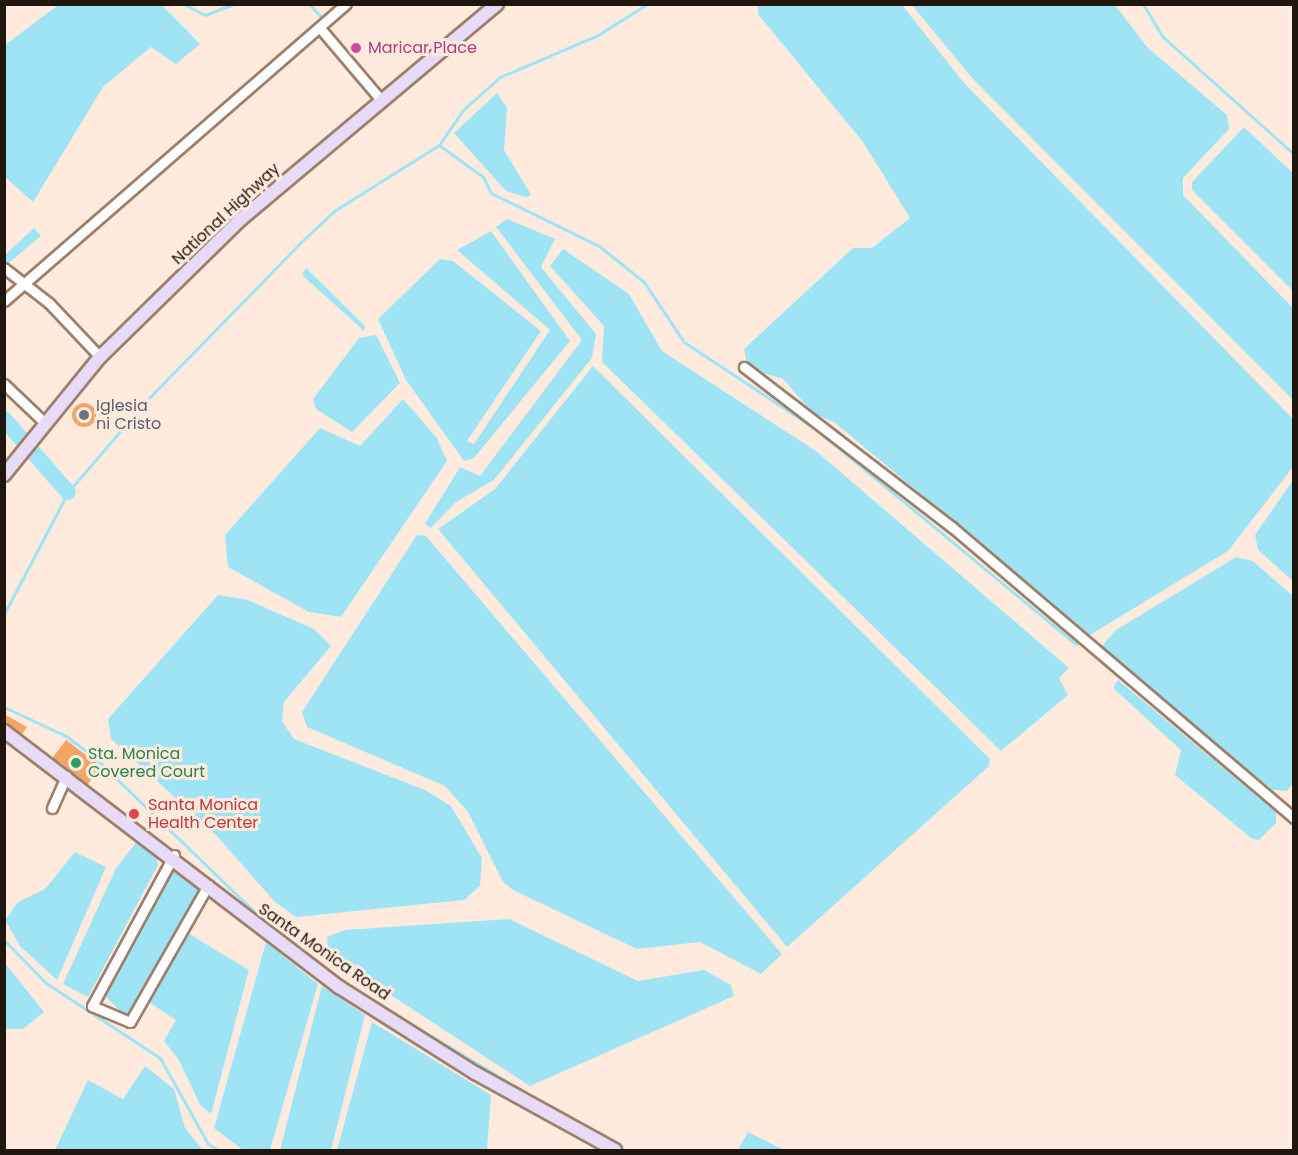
<!DOCTYPE html>
<style>
body{margin:0}
#map{position:relative;width:1298px;height:1155px;overflow:hidden;background:#feebdd;font-family:Poppins,sans-serif}
div>[style]{position:absolute}
.water>*{inset:0;background:#9fe4f5}
.stream>*{height:3px;margin:-1.5px;padding:0 1.5px;transform-origin:1.5px;border-radius:1.5px;background:#9fe4f5}
.river>*{height:16px;margin:-8px;padding:0 8px;transform-origin:8px;border-radius:8px;background:#9fe4f5}
.building>*{inset:0;background:#f2a565;transform-origin:0 0}
.round{border-radius:50%}
.roads{filter:drop-shadow(2px 0 #9c806b) drop-shadow(-2px 0 #9c806b) drop-shadow(0 2px #9c806b) drop-shadow(0 -2px #9c806b)}
.street>*{height:9px;margin:-4.5px;padding:0 4.5px;transform-origin:4.5px;border-radius:4.5px;background:#fff}
.secondary>*{height:12px;margin:-6px;padding:0 6px;transform-origin:6px;border-radius:6px;background:#e7dbf8}
.dots>*{width:16px;height:16px;translate:-50% -50%;box-sizing:border-box;border:3px solid #feebdd;border-radius:50%}
span{translate:-50% -50%;white-space:nowrap;text-align:center;line-height:1.15;-webkit-text-stroke:6px #feebdd;paint-order:stroke}
.hotel-label{font-size:16px;color:#b23c85}
.left{translate:0 -50%;text-align:left}
.street-label{font-size:16px;color:#21160e}
.worship-label{font-size:16px;color:#5b616d}
.leisure-label{font-size:16px;color:#27864d}
.health-label{font-size:16px;color:#be3a42}
.frame{position:absolute;inset:0;border:6px solid #21160e;pointer-events:none}
</style>
<div id="map">
<div class="water">
<div style="clip-path:polygon(58px 5px,162px 5px,200px 44px,176px 64px,151px 47px,103px 87px,33px 202px,5px 177px,5px 45px)"></div>
<div style="clip-path:polygon(902px 5px,965px 84px,1293px 419px,1293px 467px,1228px 551px,1090px 635px,834px 422px,814px 414px,783px 379px,748px 368px,744px 349px,853px 248px,872px 248px,910px 218px,863px 142px,758px 14px,758px 6px)"></div>
<div style="clip-path:polygon(912px 5px,1115px 5px,1148px 48px,1227px 115px,1229px 129px,1183px 178px,1183px 195px,1293px 308px,1293px 400px,972px 78px)"></div>
<div style="clip-path:polygon(497px 93px,507px 108px,504px 150px,531px 195px,526px 197px,506px 191px,454px 133px)"></div>
<div style="clip-path:polygon(1244px 127px,1293px 173px,1293px 291px,1192px 190px,1192px 182px)"></div>
<div style="clip-path:polygon(507px 219px,555px 239px,541px 267px,596px 334px,592px 358px,494px 480px,456px 502px,431px 528px,425px 524px,460px 467px,480px 476px,582px 340px,496px 227px)"></div>
<div style="clip-path:polygon(34px 228px,41px 236px,5px 266px,5px 255px)"></div>
<div style="clip-path:polygon(491px 231px,570px 341px,474px 458px,464px 461px,406px 380px,378px 319px,440px 259px,453px 261px,541px 331px,467px 441px,474px 444px,550px 330px,457px 250px)"></div>
<div style="clip-path:polygon(563px 249px,629px 294px,662px 351px,816px 451px,1069px 668px,1059px 678px,1068px 695px,1001px 751px,602px 362px,604px 326px,550px 266px)"></div>
<div style="clip-path:polygon(306px 268px,365px 326px,364px 331px,302px 275px)"></div>
<div style="clip-path:polygon(376px 335px,400px 383px,352px 432px,316px 409px,313px 399px,359px 338px)"></div>
<div style="clip-path:polygon(593px 366px,990px 759px,989px 766px,787px 947px,438px 529px,495px 489px)"></div>
<div style="clip-path:polygon(403px 399px,437px 438px,447px 461px,341px 617px,309px 612px,228px 567px,225px 535px,320px 428px,360px 446px)"></div>
<div style="clip-path:polygon(1293px 480px,1293px 581px,1258px 550px,1255px 535px)"></div>
<div style="clip-path:polygon(417px 535px,426px 536px,782px 954px,761px 974px,700px 942px,637px 949px,513px 890px,503px 882px,468px 812px,445px 786px,307px 727px,302px 712px)"></div>
<div style="clip-path:polygon(1236px 557px,1253px 561px,1293px 596px,1294px 782px,1287px 791px,1273px 790px,1107px 657px,1102px 646px,1116px 630px)"></div>
<div style="clip-path:polygon(218px 595px,248px 600px,314px 629px,331px 646px,284px 702px,282px 721px,294px 739px,425px 790px,451px 806px,482px 858px,480px 886px,464px 900px,296px 917px,275px 902px,216px 835px,111px 739px,108px 719px)"></div>
<div style="clip-path:polygon(1118px 680px,1276px 812px,1276px 823px,1259px 840px,1252px 839px,1175px 775px,1181px 750px,1113px 688px)"></div>
<div style="clip-path:polygon(138px 840px,157px 856px,158px 865px,88px 997px,63px 984px,116px 868px)"></div>
<div style="clip-path:polygon(75px 852px,106px 867px,57px 980px,20px 946px,5px 920px,18px 902px,45px 889px)"></div>
<div style="clip-path:polygon(176px 864px,199px 883px,198px 892px,129px 1020px,106px 997px)"></div>
<div style="clip-path:polygon(509px 919px,638px 981px,704px 970px,731px 985px,734px 996px,530px 1086px,343px 964px,328px 947px,327px 937px,345px 930px)"></div>
<div style="clip-path:polygon(186px 932px,249px 970px,211px 1114px,200px 1105px,179px 1060px,164px 1041px,176px 1020px,150px 1003px)"></div>
<div style="clip-path:polygon(266px 942px,318px 984px,270px 1150px,243px 1150px,214px 1128px)"></div>
<div style="clip-path:polygon(5px 963px,44px 1012px,23px 1029px,5px 1029px)"></div>
<div style="clip-path:polygon(322px 986px,365px 1015px,331px 1150px,280px 1150px)"></div>
<div style="clip-path:polygon(372px 1022px,491px 1095px,487px 1150px,337px 1150px)"></div>
<div style="clip-path:polygon(145px 1066px,174px 1089px,185px 1128px,203px 1150px,55px 1150px,88px 1080px,123px 1099px)"></div>
<div style="clip-path:polygon(748px 1132px,784px 1150px,738px 1150px)"></div>
</div>
<div class="stream">
<div style="left:184px;top:4px;width:24px;rotate:28deg"></div>
<div style="left:205px;top:15px;width:30px;rotate:-21deg"></div>
<div style="left:309px;top:4px;width:19px;rotate:47deg"></div>
<div style="left:1143px;top:4px;width:39px;rotate:59deg"></div>
<div style="left:1163px;top:37px;width:176px;rotate:41.8deg"></div>
<div style="left:439px;top:145px;width:54px;rotate:36deg"></div>
<div style="left:483px;top:177px;width:18px;rotate:63deg"></div>
<div style="left:491px;top:193px;width:120px;rotate:26.1deg"></div>
<div style="left:599px;top:246px;width:58px;rotate:38.7deg"></div>
<div style="left:644px;top:282px;width:72px;rotate:56.3deg"></div>
<div style="left:684px;top:342px;width:159px;rotate:33.5deg"></div>
<div style="left:817px;top:430px;width:336px;rotate:39.6deg"></div>
<div style="left:4px;top:614px;width:138px;rotate:-62.3deg"></div>
<div style="left:68px;top:492px;width:120px;rotate:-49.4deg"></div>
<div style="left:146px;top:401px;width:219px;rotate:-45.7deg"></div>
<div style="left:299px;top:244px;width:48px;rotate:-43.3deg"></div>
<div style="left:334px;top:211px;width:124px;rotate:-32.2deg"></div>
<div style="left:439px;top:145px;width:42px;rotate:-55.6deg"></div>
<div style="left:463px;top:110px;width:50px;rotate:-41.7deg"></div>
<div style="left:500px;top:77px;width:107px;rotate:-23.2deg"></div>
<div style="left:598px;top:35px;width:58px;rotate:-32.3deg"></div>
<div style="left:4px;top:707px;width:68px;rotate:25.1deg"></div>
<div style="left:66px;top:736px;width:35px;rotate:37deg"></div>
<div style="left:94px;top:757px;width:249px;rotate:44deg"></div>
<div style="left:4px;top:940px;width:60px;rotate:45.7deg"></div>
<div style="left:46px;top:983px;width:136px;rotate:33.3deg"></div>
<div style="left:160px;top:1058px;width:98px;rotate:60.8deg"></div>
<div style="left:208px;top:1144px;width:13px;rotate:29deg"></div>
<div style="left:353px;top:989px;width:237px;rotate:31deg"></div>
</div>
<div class="river">
<div style="left:4px;top:419px;width:97px;rotate:48.8deg"></div>
</div>
<div class="building">
<div class="round" style="left:72px;top:403px;width:24px;height:24px"></div>
<div style="clip-path:polygon(4px 714px,27px 727px,22px 734px,4px 723px)"></div>
<div style="left:66px;top:740px;width:44px;height:23px;rotate:37deg"></div>
</div>
<div class="roads">
<div class="street">
<div style="left:320px;top:28px;width:94px;rotate:49.7deg"></div>
<div style="left:4px;top:268px;width:57px;rotate:37.9deg"></div>
<div style="left:49px;top:303px;width:74px;rotate:46.6deg"></div>
<div style="left:4px;top:301px;width:453px;rotate:-41deg"></div>
<div style="left:744px;top:367px;width:262px;rotate:37.6deg"></div>
<div style="left:952px;top:527px;width:449px;rotate:40.4deg"></div>
<div style="left:4px;top:384px;width:57px;rotate:43.6deg"></div>
<div style="left:52px;top:808px;width:35px;rotate:-66deg"></div>
<div style="left:174px;top:855px;width:172px;rotate:118.5deg"></div>
<div style="left:92px;top:1006px;width:41px;rotate:22.8deg"></div>
<div style="left:130px;top:1022px;width:158px;rotate:-60.3deg"></div>
</div>
<div class="secondary">
<div style="left:4px;top:475px;width:152px;rotate:-50.9deg"></div>
<div style="left:100px;top:357px;width:197px;rotate:-44.4deg"></div>
<div style="left:241px;top:219px;width:334px;rotate:-40deg"></div>
<div style="left:4px;top:731px;width:422px;rotate:37.4deg"></div>
<div style="left:339px;top:987px;width:161px;rotate:32.3deg"></div>
<div style="left:475px;top:1073px;width:160px;rotate:28.8deg"></div>
</div>
</div>
<div class="dots">
<div style="left:356px;top:48px;background:#d1479c"></div>
<div style="left:84px;top:415px;background:#6b7280"></div>
<div style="left:76px;top:763px;background:#2e9e5b"></div>
<div style="left:134px;top:814px;background:#e0444e"></div>
</div>
<div class="hotel-label">
<span class="left" style="left:368px;top:48px">Maricar Place</span>
</div>
<div class="street-label">
<span style="left:226px;top:214px;rotate:-43deg">National Highway</span>
<span style="left:324px;top:952px;rotate:35deg">Santa Monica Road</span>
</div>
<div class="worship-label">
<span class="left" style="left:96px;top:415px">Iglesia<br>ni Cristo</span>
</div>
<div class="leisure-label">
<span class="left" style="left:88px;top:763px">Sta. Monica<br>Covered Court</span>
</div>
<div class="health-label">
<span class="left" style="left:148px;top:814px">Santa Monica<br>Health Center</span>
</div>
<div class="frame"></div>
</div>
